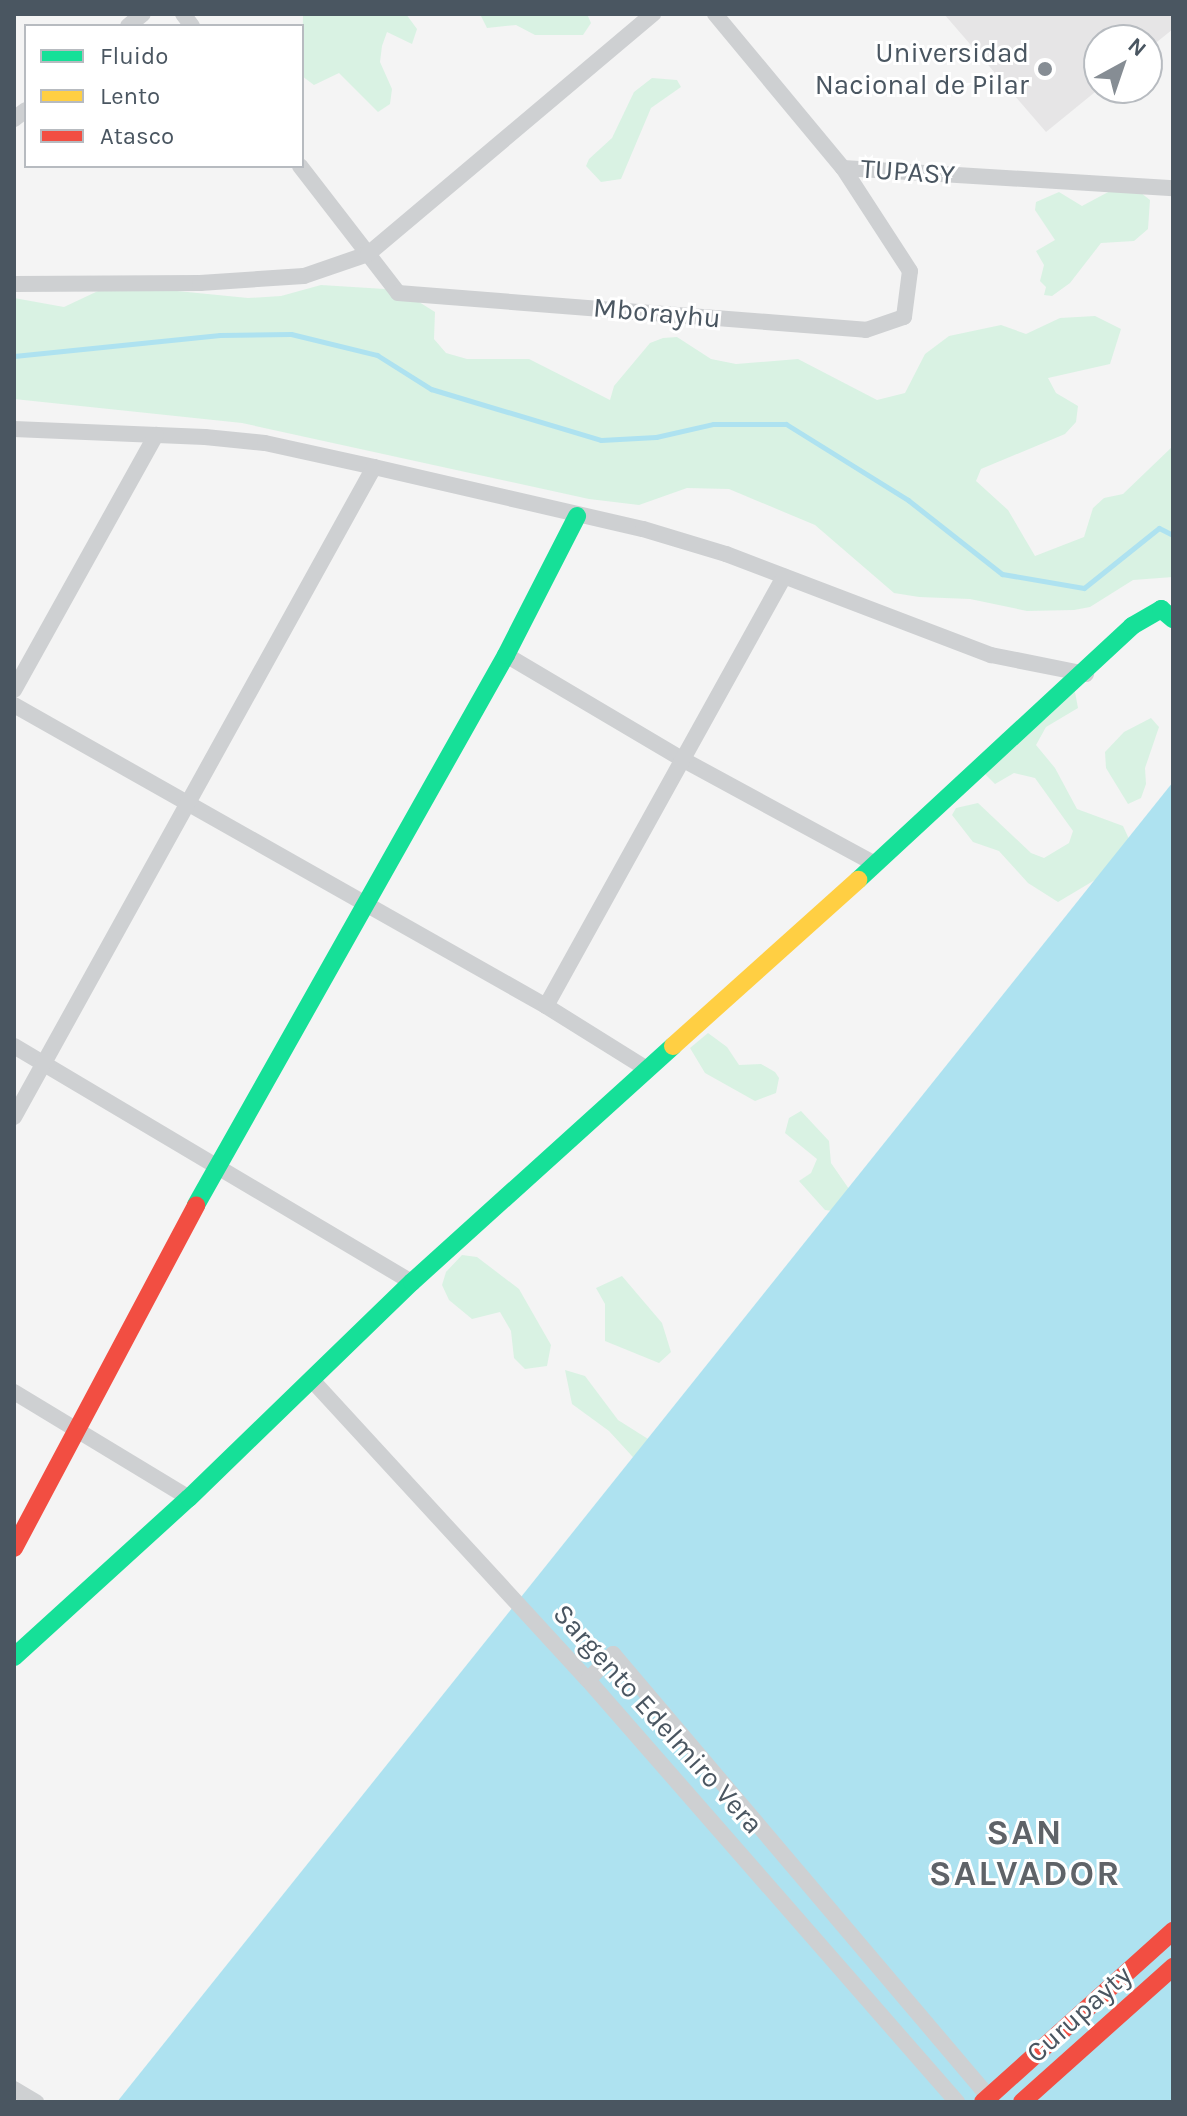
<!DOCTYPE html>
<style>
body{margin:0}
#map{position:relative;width:1187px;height:2116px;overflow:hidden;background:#f4f4f4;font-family:Karla,sans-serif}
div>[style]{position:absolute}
.education>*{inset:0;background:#e6e5e6}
.green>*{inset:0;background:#d9f2e3}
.water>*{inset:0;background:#aee2f0}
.stream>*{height:5px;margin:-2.5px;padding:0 2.5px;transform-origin:2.5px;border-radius:2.5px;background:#aee2f0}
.street>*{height:16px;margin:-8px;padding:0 8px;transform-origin:8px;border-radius:8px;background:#ced0d2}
.fast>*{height:18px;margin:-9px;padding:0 9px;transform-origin:9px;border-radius:9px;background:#16e098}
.slow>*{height:18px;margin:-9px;padding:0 9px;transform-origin:9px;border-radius:9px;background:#ffcf43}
.jam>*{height:18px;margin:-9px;padding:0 9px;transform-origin:9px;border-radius:9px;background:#f24e42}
.dots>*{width:22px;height:22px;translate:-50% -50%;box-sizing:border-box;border:4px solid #fff;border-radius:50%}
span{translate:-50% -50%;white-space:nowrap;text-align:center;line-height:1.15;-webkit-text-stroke:6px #fff;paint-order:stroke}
.poi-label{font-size:28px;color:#4a5661}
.right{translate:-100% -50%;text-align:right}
.street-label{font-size:28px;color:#4a5661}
.district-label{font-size:36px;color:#5f6368;font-weight:700;letter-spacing:2px}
.frame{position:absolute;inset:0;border:16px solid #4a5661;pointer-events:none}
.legend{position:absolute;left:24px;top:24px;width:280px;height:144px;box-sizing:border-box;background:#fff;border:2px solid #b7bbc0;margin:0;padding:10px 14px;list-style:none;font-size:24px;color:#4a5661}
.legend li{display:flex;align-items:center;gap:16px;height:40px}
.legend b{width:40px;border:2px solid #b7bbc0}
.north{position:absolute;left:1083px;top:24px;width:80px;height:80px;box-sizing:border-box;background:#fff;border:2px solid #b7bbc0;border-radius:50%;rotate:40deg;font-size:22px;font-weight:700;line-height:32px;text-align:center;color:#4a5661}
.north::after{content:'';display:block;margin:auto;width:28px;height:36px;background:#868d94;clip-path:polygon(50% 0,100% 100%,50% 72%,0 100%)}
</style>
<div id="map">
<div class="education">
<div style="clip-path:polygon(944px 14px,1173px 14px,1173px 29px,1147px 50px,1147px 40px,1099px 40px,1100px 88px,1046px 132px)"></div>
</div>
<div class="green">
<div style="clip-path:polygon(303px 14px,406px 14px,417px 29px,412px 44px,387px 32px,382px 46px,380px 62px,392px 89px,390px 104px,378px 112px,339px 73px,314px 85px,302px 76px)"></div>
<div style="clip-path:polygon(480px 14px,587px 14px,591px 23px,583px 35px,535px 35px,516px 25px,487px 28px)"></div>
<div style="clip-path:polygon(652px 78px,677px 80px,681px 87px,651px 108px,621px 179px,601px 182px,586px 166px,589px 159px,612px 138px,634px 92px)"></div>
<div style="clip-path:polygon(1127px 182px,1150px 200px,1148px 229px,1134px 241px,1101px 243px,1070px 283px,1052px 296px,1044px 295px,1046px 287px,1040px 281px,1044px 265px,1036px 251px,1055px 240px,1035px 210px,1036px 202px,1059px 192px,1082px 206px)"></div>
<div style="clip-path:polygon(321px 285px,385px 289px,411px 297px,435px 312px,434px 339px,446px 353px,467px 359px,529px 359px,610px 400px,614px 386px,650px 343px,663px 338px,677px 337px,711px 359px,736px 364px,798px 359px,877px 400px,905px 393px,925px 354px,949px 336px,1001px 325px,1026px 334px,1060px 318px,1095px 316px,1121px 329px,1110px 364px,1048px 378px,1056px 393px,1078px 406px,1076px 422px,1065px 434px,981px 469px,976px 481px,1008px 510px,1035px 556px,1084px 537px,1093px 508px,1104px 498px,1123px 494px,1173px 446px,1173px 577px,1133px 580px,1090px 607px,1074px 610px,1027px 611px,970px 599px,919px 597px,894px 593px,815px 525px,729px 489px,687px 488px,639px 505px,589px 499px,242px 423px,14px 399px,14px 298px,64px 307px,98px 291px,167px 290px,248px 298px,281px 296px)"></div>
<div style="clip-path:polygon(1075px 692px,1078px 708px,1046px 727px,1036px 745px,1055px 768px,1077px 809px,1123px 826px,1129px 839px,1110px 871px,1058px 902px,1028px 883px,999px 851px,973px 842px,952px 815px,956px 808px,978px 803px,1031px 853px,1044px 858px,1069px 843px,1073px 831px,1035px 778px,1014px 773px,995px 784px,985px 774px,993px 745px,1002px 734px)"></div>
<div style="clip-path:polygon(1151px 718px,1159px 727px,1145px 768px,1146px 784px,1141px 798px,1128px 804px,1106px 768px,1105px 752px,1124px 732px)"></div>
<div style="clip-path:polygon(708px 1033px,727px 1047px,739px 1065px,761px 1064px,775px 1072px,779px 1078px,776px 1093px,755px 1101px,705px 1073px,690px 1048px)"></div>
<div style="clip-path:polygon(801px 1111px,829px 1141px,831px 1163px,849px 1189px,840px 1212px,825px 1210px,799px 1181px,811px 1173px,817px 1159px,785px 1133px,789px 1118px)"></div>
<div style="clip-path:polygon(462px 1255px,477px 1257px,519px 1289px,551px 1345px,547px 1366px,525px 1369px,514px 1358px,511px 1331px,500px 1312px,472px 1319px,449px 1300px,442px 1285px,446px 1272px)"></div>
<div style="clip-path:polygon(622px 1276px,662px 1323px,671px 1352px,659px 1363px,605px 1341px,605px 1304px,596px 1288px)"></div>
<div style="clip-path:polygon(565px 1370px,585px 1376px,618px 1420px,656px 1444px,642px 1467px,609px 1431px,572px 1404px)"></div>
</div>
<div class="water">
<div style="clip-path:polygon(1173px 782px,1173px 2102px,117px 2102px)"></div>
</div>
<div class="stream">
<div style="left:14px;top:356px;width:207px;rotate:-5.8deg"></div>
<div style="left:220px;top:335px;width:71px;rotate:-0.8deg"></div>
<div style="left:291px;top:334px;width:89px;rotate:13.7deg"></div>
<div style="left:377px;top:355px;width:64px;rotate:32.2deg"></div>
<div style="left:431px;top:389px;width:177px;rotate:16.7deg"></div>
<div style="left:601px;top:440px;width:55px;rotate:-3.1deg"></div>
<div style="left:656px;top:437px;width:58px;rotate:-12.8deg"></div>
<div style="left:713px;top:424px;width:73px"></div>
<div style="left:786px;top:424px;width:144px;rotate:31.9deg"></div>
<div style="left:908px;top:500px;width:120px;rotate:38.2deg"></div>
<div style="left:1002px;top:574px;width:83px;rotate:9.7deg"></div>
<div style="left:1084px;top:588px;width:96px;rotate:-38.7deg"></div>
<div style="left:1159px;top:528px;width:16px;rotate:27deg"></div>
</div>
<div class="street">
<div style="left:183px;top:14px;width:15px;rotate:53deg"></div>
<div style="left:715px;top:14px;width:200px;rotate:50.3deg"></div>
<div style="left:843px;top:168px;width:331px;rotate:3.5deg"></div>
<div style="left:128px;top:26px;width:19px;rotate:-39deg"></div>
<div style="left:14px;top:119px;width:15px;rotate:-37deg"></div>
<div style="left:300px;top:166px;width:160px;rotate:52.3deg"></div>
<div style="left:398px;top:293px;width:469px;rotate:4.5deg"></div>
<div style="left:866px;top:330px;width:40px;rotate:-18.9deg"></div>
<div style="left:904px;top:317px;width:46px;rotate:-82.6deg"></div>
<div style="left:910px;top:271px;width:123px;rotate:-123deg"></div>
<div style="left:14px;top:284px;width:186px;rotate:-0.3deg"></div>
<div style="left:200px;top:283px;width:104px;rotate:-3.9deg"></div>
<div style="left:304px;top:276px;width:68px;rotate:-19deg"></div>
<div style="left:368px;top:254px;width:373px;rotate:-40.1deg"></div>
<div style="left:14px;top:429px;width:191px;rotate:2.4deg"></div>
<div style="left:205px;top:437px;width:60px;rotate:5.7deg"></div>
<div style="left:265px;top:443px;width:112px;rotate:12.4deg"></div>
<div style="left:374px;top:467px;width:276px;rotate:13deg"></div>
<div style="left:643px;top:529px;width:87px;rotate:16.8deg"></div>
<div style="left:726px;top:554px;width:284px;rotate:20.9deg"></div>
<div style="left:991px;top:655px;width:97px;rotate:11.3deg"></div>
<div style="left:506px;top:655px;width:202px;rotate:30.6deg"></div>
<div style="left:680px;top:758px;width:222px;rotate:28.5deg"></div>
<div style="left:14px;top:690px;width:292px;rotate:-60.9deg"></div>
<div style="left:14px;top:705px;width:611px;rotate:29.5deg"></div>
<div style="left:546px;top:1006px;width:119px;rotate:32deg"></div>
<div style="left:546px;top:1006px;width:491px;rotate:-61deg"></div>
<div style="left:14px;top:1046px;width:463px;rotate:30.7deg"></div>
<div style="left:14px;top:1117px;width:743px;rotate:-61.02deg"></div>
<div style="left:311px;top:1379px;width:409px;rotate:47.4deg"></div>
<div style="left:588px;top:1680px;width:561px;rotate:48.83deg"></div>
<div style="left:14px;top:1392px;width:205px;rotate:31.2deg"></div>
<div style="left:588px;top:1680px;width:36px;rotate:-46deg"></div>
<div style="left:613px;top:1654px;width:580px;rotate:49.69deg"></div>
<div style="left:14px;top:2089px;width:26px;rotate:31deg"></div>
</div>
<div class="fast">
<div style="left:858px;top:880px;width:374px;rotate:-42.8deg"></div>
<div style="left:1132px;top:626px;width:34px;rotate:-30deg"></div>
<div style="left:1161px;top:609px;width:16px;rotate:40deg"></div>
<div style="left:196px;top:1205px;width:631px;rotate:-60.59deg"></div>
<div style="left:506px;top:655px;width:156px;rotate:-62.9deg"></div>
<div style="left:14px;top:1657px;width:236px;rotate:-42.3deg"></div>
<div style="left:189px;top:1498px;width:310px;rotate:-44.1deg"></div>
<div style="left:412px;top:1282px;width:352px;rotate:-42.1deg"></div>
</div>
<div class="slow">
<div style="left:673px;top:1046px;width:249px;rotate:-41.9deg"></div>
</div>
<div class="jam">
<div style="left:14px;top:1548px;width:388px;rotate:-62deg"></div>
<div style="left:983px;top:2102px;width:256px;rotate:-42deg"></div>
<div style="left:1022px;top:2102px;width:203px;rotate:-41.8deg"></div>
</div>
<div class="dots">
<div style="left:1045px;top:69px;background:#868d94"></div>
</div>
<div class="poi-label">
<span class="right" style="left:1029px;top:69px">Universidad<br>Nacional de Pilar</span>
</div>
<div class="street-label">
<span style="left:908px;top:172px;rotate:4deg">TUPASY</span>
<span style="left:657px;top:313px;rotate:5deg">Mborayhu</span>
<span style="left:658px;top:1719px;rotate:48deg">Sargento Edelmiro Vera</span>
<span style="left:1079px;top:2014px;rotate:-42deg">Curupayty</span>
</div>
<div class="district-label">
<span style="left:1025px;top:1853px">SAN<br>SALVADOR</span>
</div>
<div class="frame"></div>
<ul class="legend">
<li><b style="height:10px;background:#16e098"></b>Fluido</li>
<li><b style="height:10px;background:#ffcf43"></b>Lento</li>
<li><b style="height:10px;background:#f24e42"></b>Atasco</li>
</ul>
<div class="north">N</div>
</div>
